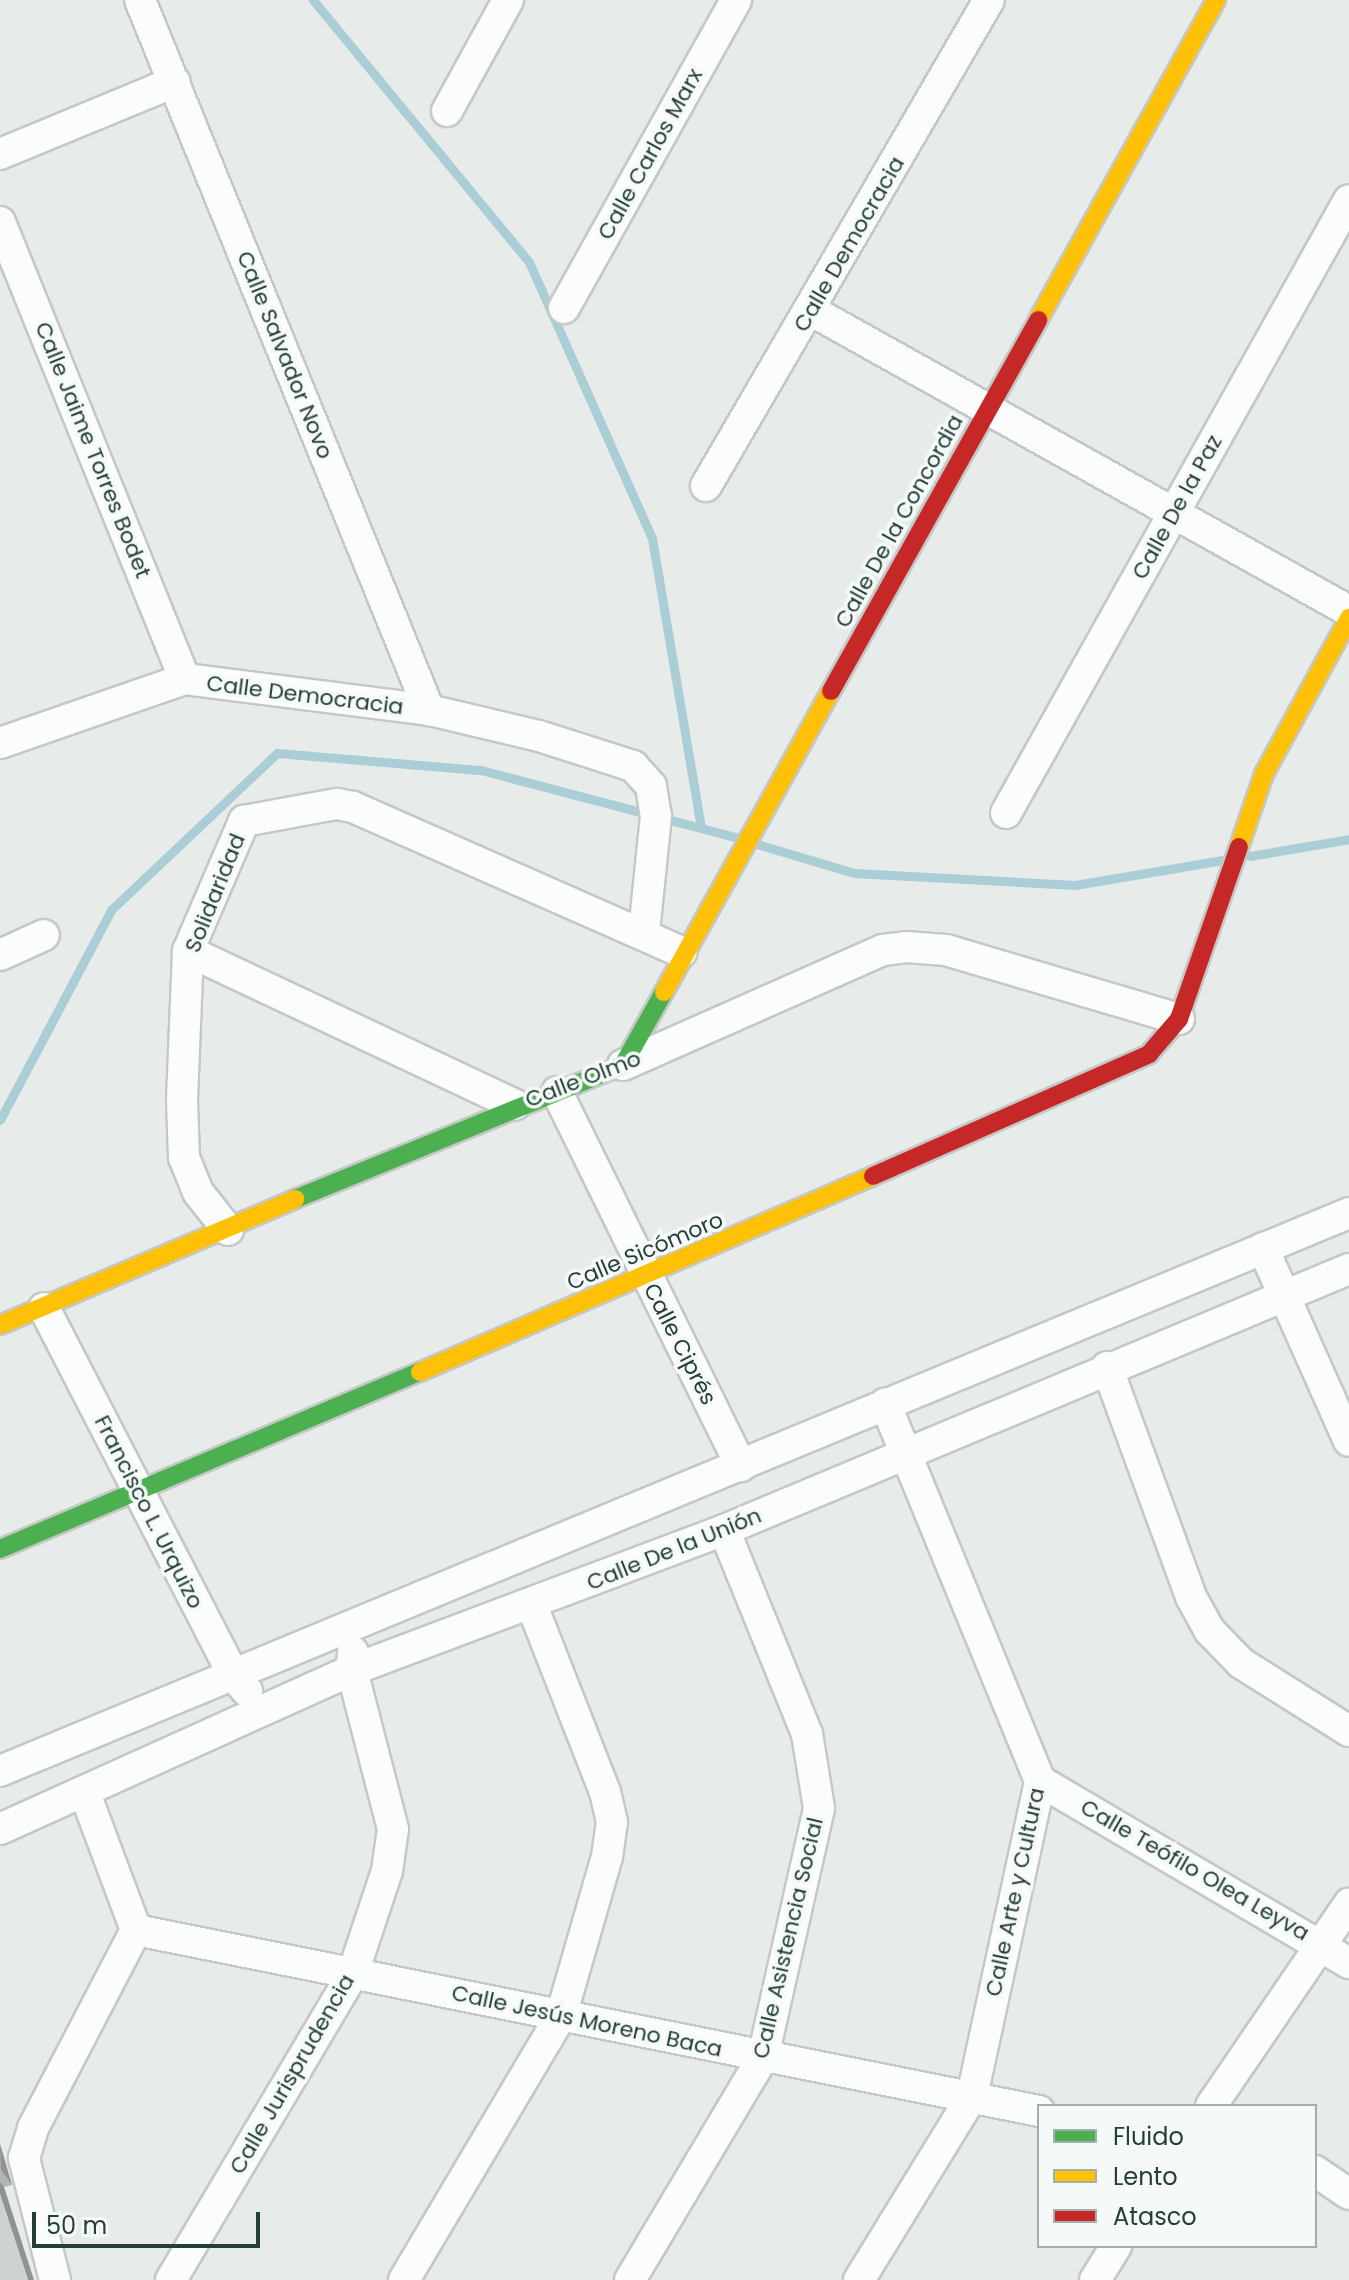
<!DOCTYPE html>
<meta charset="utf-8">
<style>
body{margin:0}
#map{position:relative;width:1349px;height:2280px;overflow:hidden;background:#e7ebe9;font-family:Poppins,sans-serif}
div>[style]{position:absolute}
.stream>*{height:9px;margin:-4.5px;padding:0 4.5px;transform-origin:4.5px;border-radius:4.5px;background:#abcdd6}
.roads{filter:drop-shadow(2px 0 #c4c8c6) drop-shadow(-2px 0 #c4c8c6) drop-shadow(0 2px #c4c8c6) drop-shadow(0 -2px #c4c8c6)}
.street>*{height:30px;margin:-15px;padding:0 15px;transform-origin:15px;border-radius:15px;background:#fbfcfc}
.fast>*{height:18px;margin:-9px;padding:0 9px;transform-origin:9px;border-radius:9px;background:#4caf50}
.slow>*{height:18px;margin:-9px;padding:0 9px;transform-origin:9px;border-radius:9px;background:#ffc107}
.jam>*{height:18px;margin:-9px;padding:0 9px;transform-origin:9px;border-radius:9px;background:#c62828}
.wall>*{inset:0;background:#b1b5b4}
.shaded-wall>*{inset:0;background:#909392}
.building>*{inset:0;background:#ced2d1}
span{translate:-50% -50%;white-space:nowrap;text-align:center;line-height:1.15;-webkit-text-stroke:7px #f5faf8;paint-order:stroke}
.street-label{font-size:22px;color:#253e39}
.legend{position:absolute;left:1037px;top:2104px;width:280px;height:144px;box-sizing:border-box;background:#f5faf8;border:2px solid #a2afac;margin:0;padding:10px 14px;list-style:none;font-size:24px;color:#253e39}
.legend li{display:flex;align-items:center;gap:16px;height:40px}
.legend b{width:40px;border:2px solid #a2afac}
.scale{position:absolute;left:32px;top:2212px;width:228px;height:36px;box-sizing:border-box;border:4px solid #253e39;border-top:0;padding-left:10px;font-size:24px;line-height:28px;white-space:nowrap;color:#253e39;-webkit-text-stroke:6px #f5faf8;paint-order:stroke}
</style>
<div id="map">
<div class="stream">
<div style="left:313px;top:0;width:340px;rotate:50.5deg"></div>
<div style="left:529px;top:262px;width:302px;rotate:66deg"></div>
<div style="left:652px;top:538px;width:293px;rotate:80.4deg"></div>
<div style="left:757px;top:844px;width:101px;rotate:16.6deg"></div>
<div style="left:854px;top:873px;width:221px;rotate:3.1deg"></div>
<div style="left:1075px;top:885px;width:150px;rotate:-9.6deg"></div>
<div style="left:1250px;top:856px;width:100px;rotate:-9.7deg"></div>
<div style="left:0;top:1120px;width:238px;rotate:-62.1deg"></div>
<div style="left:111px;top:910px;width:228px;rotate:-43.4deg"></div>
<div style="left:277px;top:753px;width:205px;rotate:4.8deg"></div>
<div style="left:481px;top:770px;width:267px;rotate:14.8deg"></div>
</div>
<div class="roads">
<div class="street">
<div style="left:140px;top:0;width:767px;rotate:67.85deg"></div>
<div style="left:447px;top:111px;width:127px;rotate:-61.2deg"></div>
<div style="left:0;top:154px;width:189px;rotate:-22.4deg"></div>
<div style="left:0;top:222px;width:493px;rotate:68deg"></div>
<div style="left:564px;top:308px;width:353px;rotate:-60.8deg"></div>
<div style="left:812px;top:311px;width:615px;rotate:29.19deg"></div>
<div style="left:706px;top:486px;width:562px;rotate:-59.79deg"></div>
<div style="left:0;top:743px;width:196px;rotate:-19.1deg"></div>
<div style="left:185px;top:679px;width:246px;rotate:7.2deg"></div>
<div style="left:429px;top:710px;width:113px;rotate:13.3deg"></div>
<div style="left:539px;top:736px;width:99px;rotate:17.7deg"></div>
<div style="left:633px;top:766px;width:27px;rotate:48deg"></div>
<div style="left:651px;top:786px;width:30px;rotate:81deg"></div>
<div style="left:656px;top:816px;width:118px;rotate:95.9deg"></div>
<div style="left:1006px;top:813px;width:702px;rotate:-60.77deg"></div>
<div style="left:188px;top:951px;width:361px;rotate:25.2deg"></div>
<div style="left:0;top:955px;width:48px;rotate:-24.4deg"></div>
<div style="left:623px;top:1065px;width:284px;rotate:-23.9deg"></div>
<div style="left:883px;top:950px;width:23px;rotate:-7deg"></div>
<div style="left:906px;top:947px;width:40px;rotate:4.3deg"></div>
<div style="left:946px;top:950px;width:243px;rotate:16.5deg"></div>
<div style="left:557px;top:1092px;width:417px;rotate:63.8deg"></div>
<div style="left:228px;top:1230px;width:48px;rotate:-128.3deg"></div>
<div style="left:198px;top:1192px;width:37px;rotate:-112deg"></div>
<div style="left:184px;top:1158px;width:58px;rotate:-92deg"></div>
<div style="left:182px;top:1100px;width:149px;rotate:-87.7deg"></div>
<div style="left:188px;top:951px;width:142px;rotate:-66.7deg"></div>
<div style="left:244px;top:821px;width:95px;rotate:-10.4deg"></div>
<div style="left:337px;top:804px;width:16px;rotate:11deg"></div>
<div style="left:353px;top:807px;width:359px;rotate:23.8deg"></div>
<div style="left:1263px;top:1248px;width:211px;rotate:66deg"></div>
<div style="left:44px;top:1308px;width:414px;rotate:62.7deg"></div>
<div style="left:234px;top:1676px;width:20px;rotate:49deg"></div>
<div style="left:1107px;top:1367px;width:245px;rotate:69.9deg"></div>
<div style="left:1191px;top:1597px;width:38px;rotate:61deg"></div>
<div style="left:1209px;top:1630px;width:46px;rotate:45.9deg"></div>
<div style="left:1241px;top:1663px;width:128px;rotate:32.2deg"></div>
<div style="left:0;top:1771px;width:1460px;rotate:-22.47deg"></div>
<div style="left:1040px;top:1781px;width:359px;rotate:30.5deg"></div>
<div style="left:0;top:1829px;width:386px;rotate:-24.3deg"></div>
<div style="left:352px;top:1670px;width:397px;rotate:-20.6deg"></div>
<div style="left:724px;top:1530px;width:677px;rotate:-22.67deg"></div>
<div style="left:136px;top:1930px;width:921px;rotate:11.33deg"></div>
<div style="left:1211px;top:2106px;width:245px;rotate:-55.7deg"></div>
<div style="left:1315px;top:2171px;width:41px;rotate:34.1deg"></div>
<div style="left:55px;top:2280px;width:126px;rotate:-104.3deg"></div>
<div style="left:24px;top:2158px;width:31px;rotate:-73deg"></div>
<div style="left:33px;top:2128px;width:223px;rotate:-62.5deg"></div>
<div style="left:136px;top:1930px;width:148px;rotate:-110.5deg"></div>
<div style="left:171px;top:2280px;width:357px;rotate:-59.3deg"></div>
<div style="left:353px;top:1973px;width:108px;rotate:-71.6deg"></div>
<div style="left:387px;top:1871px;width:42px;rotate:-81.9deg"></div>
<div style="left:393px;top:1829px;width:164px;rotate:-104.5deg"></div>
<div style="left:352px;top:1670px;width:18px;rotate:-87deg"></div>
<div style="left:404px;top:2280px;width:307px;rotate:-59.3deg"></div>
<div style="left:561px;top:2016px;width:166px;rotate:-73.9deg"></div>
<div style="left:607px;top:1857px;width:35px;rotate:-82deg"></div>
<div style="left:612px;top:1822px;width:31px;rotate:-103deg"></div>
<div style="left:605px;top:1792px;width:200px;rotate:-111.4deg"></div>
<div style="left:630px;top:2280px;width:260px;rotate:-59.2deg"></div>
<div style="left:763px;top:2057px;width:255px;rotate:-77.3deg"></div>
<div style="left:819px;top:1808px;width:75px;rotate:-99.2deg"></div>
<div style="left:807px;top:1734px;width:220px;rotate:-112.1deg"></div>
<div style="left:859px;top:2280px;width:216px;rotate:-58.4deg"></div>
<div style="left:972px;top:2096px;width:322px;rotate:-77.8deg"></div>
<div style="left:1040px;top:1781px;width:408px;rotate:-112.3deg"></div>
<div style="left:1095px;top:2280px;width:40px;rotate:-58deg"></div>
</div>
<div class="fast">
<div style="left:295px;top:1199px;width:354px;rotate:-22.2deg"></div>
<div style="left:623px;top:1065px;width:84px;rotate:-60.7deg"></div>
<div style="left:0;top:1549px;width:456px;rotate:-22.9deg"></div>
</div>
<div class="slow">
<div style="left:1038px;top:320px;width:366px;rotate:-60.9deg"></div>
<div style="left:1239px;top:847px;width:77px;rotate:-71.1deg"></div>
<div style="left:1264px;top:774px;width:178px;rotate:-61.4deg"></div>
<div style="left:664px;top:992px;width:344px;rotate:-61deg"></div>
<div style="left:0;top:1325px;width:321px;rotate:-23.1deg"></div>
<div style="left:420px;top:1372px;width:494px;rotate:-23.4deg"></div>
</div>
<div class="jam">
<div style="left:831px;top:691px;width:425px;rotate:-60.8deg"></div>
<div style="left:873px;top:1176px;width:302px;rotate:-23.8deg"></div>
<div style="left:1149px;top:1054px;width:46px;rotate:-49.4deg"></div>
<div style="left:1179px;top:1019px;width:182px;rotate:-70.8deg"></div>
</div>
</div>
<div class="wall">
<div style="clip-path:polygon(0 2144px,12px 2185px,4px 2187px,0 2280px)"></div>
</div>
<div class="shaded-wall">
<div style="clip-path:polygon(0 2144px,12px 2185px,1px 2170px)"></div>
<div style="clip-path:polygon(0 2182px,4px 2187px,34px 2280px,28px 2280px,0 2194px)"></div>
</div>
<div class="building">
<div style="clip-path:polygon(0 2194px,28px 2280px,0 2280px)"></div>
</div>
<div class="street-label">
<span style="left:650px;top:154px;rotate:-61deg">Calle Carlos Marx</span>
<span style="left:849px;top:244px;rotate:-60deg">Calle Democracia</span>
<span style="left:285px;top:355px;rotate:68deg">Calle Salvador Novo</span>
<span style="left:93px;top:450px;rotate:68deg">Calle Jaime Torres Bodet</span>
<span style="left:1177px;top:507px;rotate:-61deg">Calle De la Paz</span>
<span style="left:899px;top:521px;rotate:-61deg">Calle De la Concordia</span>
<span style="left:305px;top:695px;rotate:7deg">Calle Democracia</span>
<span style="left:215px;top:893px;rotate:-68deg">Solidaridad</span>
<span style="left:583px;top:1079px;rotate:-21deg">Calle Olmo</span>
<span style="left:645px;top:1251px;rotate:-23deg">Calle Sicómoro</span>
<span style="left:680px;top:1344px;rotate:63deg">Calle Ciprés</span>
<span style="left:149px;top:1512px;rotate:63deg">Francisco L. Urquizo</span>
<span style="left:674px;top:1549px;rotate:-22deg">Calle De la Unión</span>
<span style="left:1195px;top:1870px;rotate:30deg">Calle Teófilo Olea Leyva</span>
<span style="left:1015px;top:1892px;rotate:-78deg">Calle Arte y Cultura</span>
<span style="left:788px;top:1938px;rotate:-77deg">Calle Asistencia Social</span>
<span style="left:587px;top:2021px;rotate:12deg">Calle Jesús Moreno Baca</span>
<span style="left:292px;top:2074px;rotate:-60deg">Calle Jurisprudencia</span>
</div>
<ul class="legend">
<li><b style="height:10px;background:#4caf50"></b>Fluido</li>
<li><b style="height:10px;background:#ffc107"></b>Lento</li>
<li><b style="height:10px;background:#c62828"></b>Atasco</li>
</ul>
<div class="scale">50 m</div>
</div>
